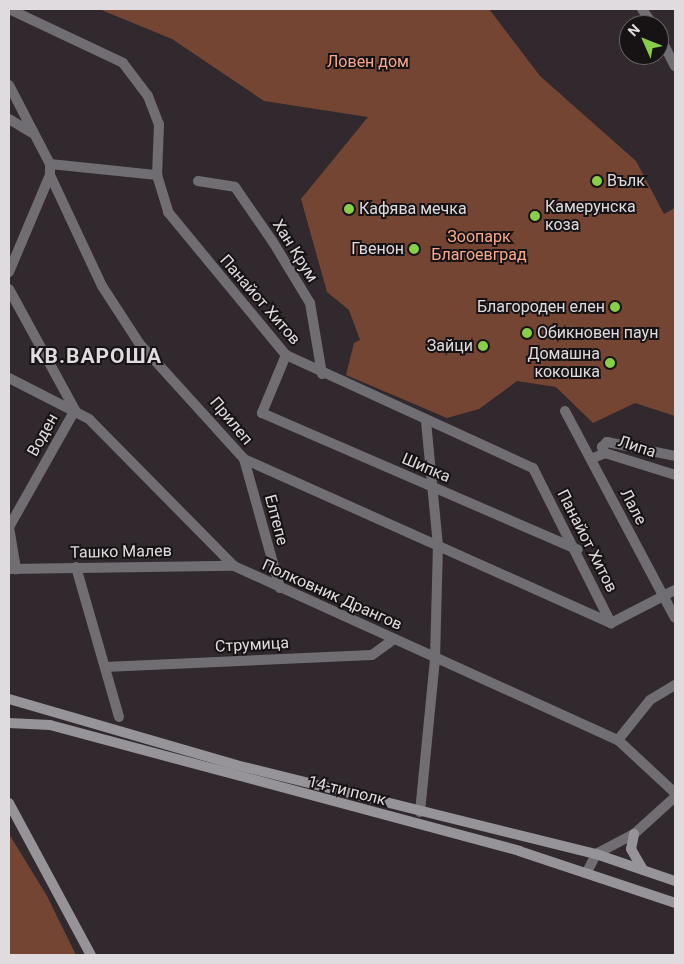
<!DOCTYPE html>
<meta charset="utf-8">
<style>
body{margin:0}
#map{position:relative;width:684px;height:964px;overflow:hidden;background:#31292e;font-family:Roboto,sans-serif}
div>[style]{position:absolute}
.green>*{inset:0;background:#744533}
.street>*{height:10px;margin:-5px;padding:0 5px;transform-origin:5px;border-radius:5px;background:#706e72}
.secondary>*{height:10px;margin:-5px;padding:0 5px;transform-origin:5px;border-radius:5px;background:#969399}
.dots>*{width:14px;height:14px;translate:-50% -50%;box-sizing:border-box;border:2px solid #171315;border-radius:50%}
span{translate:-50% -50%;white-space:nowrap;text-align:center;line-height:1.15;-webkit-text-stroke:4px #171315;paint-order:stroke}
.park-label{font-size:16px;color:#f9a98c}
.poi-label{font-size:16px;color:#e0dbde}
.left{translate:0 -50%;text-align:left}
.right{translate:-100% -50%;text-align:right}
.street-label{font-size:16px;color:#e0dbde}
.district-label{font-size:21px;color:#e0dbde;font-weight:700;letter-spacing:1px}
.frame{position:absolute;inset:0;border:10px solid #e0dbde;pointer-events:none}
.north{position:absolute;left:619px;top:15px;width:50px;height:50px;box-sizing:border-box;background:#171315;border:1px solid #676365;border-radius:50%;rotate:314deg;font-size:14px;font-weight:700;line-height:20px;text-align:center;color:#e0dbde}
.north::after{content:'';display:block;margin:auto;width:18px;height:22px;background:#88cf49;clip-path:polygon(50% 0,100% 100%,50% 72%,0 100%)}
</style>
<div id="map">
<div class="green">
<div style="clip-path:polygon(99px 9px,489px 9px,540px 76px,636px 161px,664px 214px,675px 208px,675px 416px,635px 403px,593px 423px,556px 387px,517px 381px,479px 409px,447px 418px,346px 375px,354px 343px,360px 340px,349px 310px,327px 292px,301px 199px,368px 117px,264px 101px,172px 39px)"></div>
<div style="clip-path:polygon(9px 834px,47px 896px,76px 955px,9px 955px)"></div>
</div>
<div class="street">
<div style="left:9px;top:9px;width:126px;rotate:25.3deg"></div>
<div style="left:123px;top:63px;width:41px;rotate:52.9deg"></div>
<div style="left:148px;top:96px;width:30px;rotate:69deg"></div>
<div style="left:159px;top:124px;width:51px;rotate:92.2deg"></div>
<div style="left:157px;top:175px;width:39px;rotate:73deg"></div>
<div style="left:168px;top:212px;width:185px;rotate:50.5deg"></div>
<div style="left:286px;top:355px;width:272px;rotate:24.6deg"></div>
<div style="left:533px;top:468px;width:174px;rotate:63.3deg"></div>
<div style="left:642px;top:9px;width:19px;rotate:55deg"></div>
<div style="left:659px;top:35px;width:35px;rotate:63deg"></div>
<div style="left:9px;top:85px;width:89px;rotate:62.6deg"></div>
<div style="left:50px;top:164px;width:11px;rotate:90deg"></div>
<div style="left:50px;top:175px;width:123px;rotate:64.9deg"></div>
<div style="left:102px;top:286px;width:68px;rotate:57deg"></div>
<div style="left:139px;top:343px;width:156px;rotate:47.8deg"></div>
<div style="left:244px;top:459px;width:402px;rotate:24.1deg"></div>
<div style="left:9px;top:119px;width:26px;rotate:31deg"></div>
<div style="left:50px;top:164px;width:108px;rotate:5.9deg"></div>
<div style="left:198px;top:181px;width:37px;rotate:9deg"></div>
<div style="left:235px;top:187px;width:67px;rotate:55.4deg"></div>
<div style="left:273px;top:242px;width:71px;rotate:58.8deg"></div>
<div style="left:310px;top:303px;width:72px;rotate:80.4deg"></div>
<div style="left:9px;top:272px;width:105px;rotate:-67.1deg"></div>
<div style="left:9px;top:289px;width:138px;rotate:61.4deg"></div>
<div style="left:75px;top:410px;width:134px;rotate:119.4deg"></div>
<div style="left:286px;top:355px;width:63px;rotate:112.5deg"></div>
<div style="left:262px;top:413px;width:344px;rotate:23.4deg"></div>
<div style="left:9px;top:378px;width:90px;rotate:27.1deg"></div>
<div style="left:89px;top:419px;width:206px;rotate:45.4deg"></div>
<div style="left:234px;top:566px;width:422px;rotate:24.4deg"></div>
<div style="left:618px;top:740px;width:78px;rotate:42.9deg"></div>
<div style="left:565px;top:411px;width:234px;rotate:62deg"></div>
<div style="left:605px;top:453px;width:7px;rotate:-117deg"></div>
<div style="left:602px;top:447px;width:7px;rotate:-45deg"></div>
<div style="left:607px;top:442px;width:69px;rotate:11.6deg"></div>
<div style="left:244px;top:459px;width:134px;rotate:74.4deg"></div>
<div style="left:591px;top:459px;width:15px;rotate:-23deg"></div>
<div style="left:605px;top:453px;width:73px;rotate:17.4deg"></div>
<div style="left:9px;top:527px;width:43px;rotate:80.5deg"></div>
<div style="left:76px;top:567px;width:156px;rotate:74deg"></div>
<div style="left:9px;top:569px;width:225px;rotate:-0.8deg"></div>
<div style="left:611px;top:623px;width:72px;rotate:-27.3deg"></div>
<div style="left:105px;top:667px;width:267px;rotate:-2.6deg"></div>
<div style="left:372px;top:655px;width:27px;rotate:-36deg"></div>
<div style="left:618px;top:740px;width:51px;rotate:-51.3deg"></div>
<div style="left:650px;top:700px;width:29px;rotate:-31deg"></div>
<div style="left:420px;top:812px;width:154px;rotate:-84.4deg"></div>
<div style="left:435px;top:659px;width:113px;rotate:-88.5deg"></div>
<div style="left:438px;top:546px;width:126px;rotate:-95.5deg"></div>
<div style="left:588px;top:870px;width:18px;rotate:-63deg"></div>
<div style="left:596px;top:854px;width:43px;rotate:-27.8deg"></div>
<div style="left:634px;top:834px;width:55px;rotate:-42.1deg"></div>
</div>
<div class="secondary">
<div style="left:9px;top:699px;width:236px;rotate:16.2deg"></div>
<div style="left:236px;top:765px;width:371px;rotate:13.9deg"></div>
<div style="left:596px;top:854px;width:83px;rotate:18.9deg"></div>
<div style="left:9px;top:723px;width:41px;rotate:2.8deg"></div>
<div style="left:50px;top:725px;width:486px;rotate:15deg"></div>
<div style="left:519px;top:851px;width:164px;rotate:18.4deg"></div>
<div style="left:9px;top:803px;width:173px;rotate:61.7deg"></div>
<div style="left:634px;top:834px;width:15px;rotate:101deg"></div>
<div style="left:631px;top:849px;width:24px;rotate:60deg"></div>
</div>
<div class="dots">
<div style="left:597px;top:181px;background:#88cf49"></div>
<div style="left:349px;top:209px;background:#88cf49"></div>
<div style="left:535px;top:216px;background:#88cf49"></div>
<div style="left:414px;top:249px;background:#88cf49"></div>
<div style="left:615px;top:307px;background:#88cf49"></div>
<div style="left:527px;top:333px;background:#88cf49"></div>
<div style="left:483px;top:346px;background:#88cf49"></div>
<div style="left:610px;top:363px;background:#88cf49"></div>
</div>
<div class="park-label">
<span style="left:368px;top:62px">Ловен дом</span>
<span style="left:479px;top:246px">Зоопарк<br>Благоевград</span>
</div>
<div class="poi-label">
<span class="left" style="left:607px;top:181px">Вълк</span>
<span class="left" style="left:545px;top:216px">Камерунска<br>коза</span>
<span class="left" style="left:359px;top:209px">Кафява мечка</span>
<span class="right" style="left:404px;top:249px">Гвенон</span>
<span class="right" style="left:605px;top:307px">Благороден елен</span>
<span class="left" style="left:537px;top:333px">Обикновен паун</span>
<span class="right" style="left:473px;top:346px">Зайци</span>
<span class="right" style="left:600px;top:363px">Домашна<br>кокошка</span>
</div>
<div class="street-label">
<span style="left:295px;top:251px;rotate:58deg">Хан Крум</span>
<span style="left:260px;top:300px;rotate:49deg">Панайот Хитов</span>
<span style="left:231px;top:421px;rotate:50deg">Прилеп</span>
<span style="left:43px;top:435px;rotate:-61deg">Воден</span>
<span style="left:637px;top:447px;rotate:18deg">Липа</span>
<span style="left:426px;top:468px;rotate:23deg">Шипка</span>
<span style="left:633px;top:507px;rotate:62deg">Лале</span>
<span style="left:276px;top:520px;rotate:75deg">Елтепе</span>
<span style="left:587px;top:541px;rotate:63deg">Панайот Хитов</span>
<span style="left:121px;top:552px;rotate:-1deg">Ташко Малев</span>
<span style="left:332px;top:595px;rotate:24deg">Полковник Дрангов</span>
<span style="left:252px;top:645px;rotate:-3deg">Струмица</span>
<span style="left:347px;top:791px;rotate:14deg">14-ти полк</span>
</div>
<div class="district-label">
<span style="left:96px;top:356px">КВ.ВАРОША</span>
</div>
<div class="frame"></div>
<div class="north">N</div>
</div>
